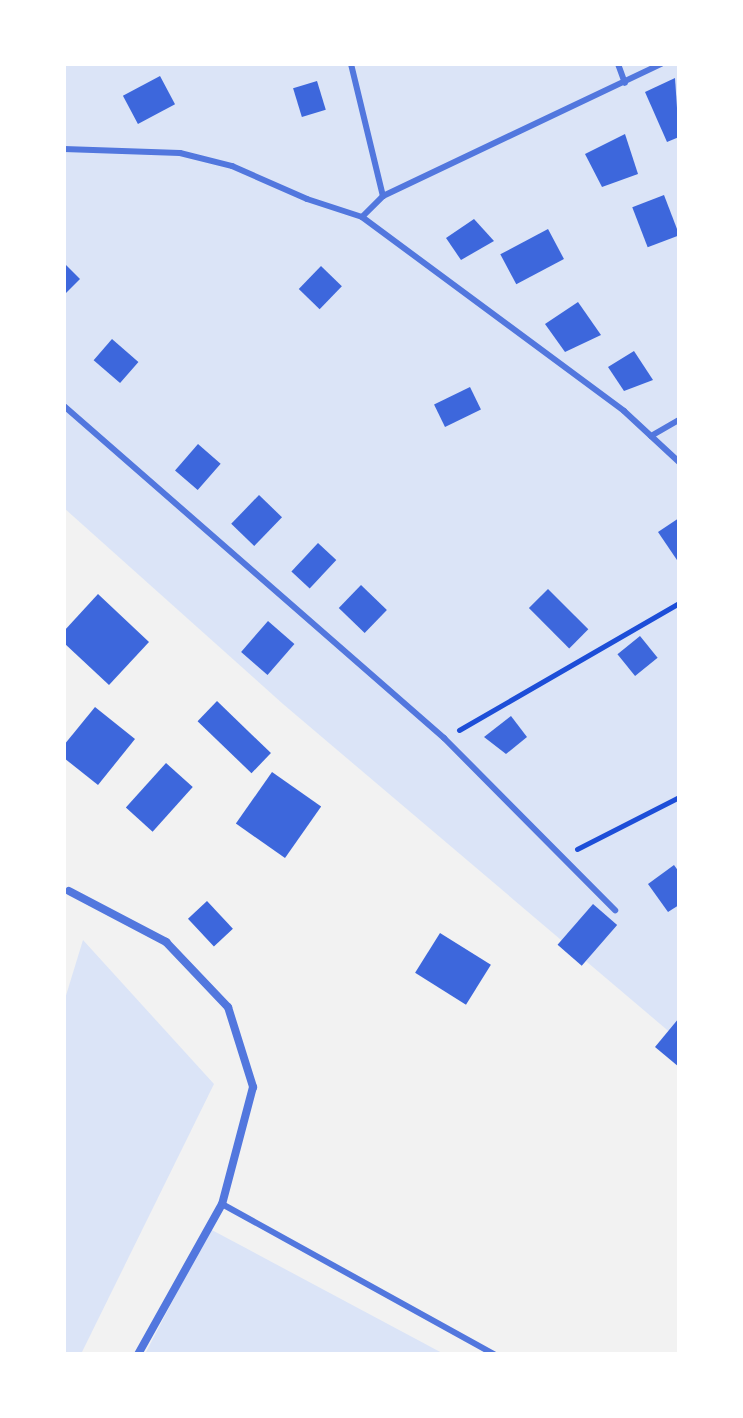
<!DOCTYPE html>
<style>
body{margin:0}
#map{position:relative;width:743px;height:1418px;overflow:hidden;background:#f2f2f2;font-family:"Sofia Sans Condensed",sans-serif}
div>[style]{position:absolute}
.green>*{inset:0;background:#dbe4f7}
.building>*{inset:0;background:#3d67dc;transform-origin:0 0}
.path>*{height:5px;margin:-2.5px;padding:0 2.5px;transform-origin:2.5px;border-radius:2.5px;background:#1d4ed8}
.service>*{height:6px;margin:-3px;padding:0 3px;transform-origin:3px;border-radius:3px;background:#5277de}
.minor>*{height:8px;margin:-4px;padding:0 4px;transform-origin:4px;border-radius:4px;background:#5277de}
span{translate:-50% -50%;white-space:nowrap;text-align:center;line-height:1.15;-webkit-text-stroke:8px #fff;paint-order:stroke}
.frame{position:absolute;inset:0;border:66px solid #fff;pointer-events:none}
</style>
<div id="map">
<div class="green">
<div style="clip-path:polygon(64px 64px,679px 64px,679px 1040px,283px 704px,64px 508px)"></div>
<div style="clip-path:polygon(83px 940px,214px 1084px,81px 1354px,64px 1354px,64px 1002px)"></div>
<div style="clip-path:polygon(210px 1229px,444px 1354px,145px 1354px)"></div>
</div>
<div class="building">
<div style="left:160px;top:76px;width:32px;height:42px;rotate:62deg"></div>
<div style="clip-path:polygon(675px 78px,679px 137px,667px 142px,645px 92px)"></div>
<div style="left:317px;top:81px;width:30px;height:25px;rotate:73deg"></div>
<div style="clip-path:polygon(625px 134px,638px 174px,602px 187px,585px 154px)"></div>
<div style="left:664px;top:195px;width:43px;height:34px;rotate:69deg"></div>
<div style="clip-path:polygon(474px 219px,494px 241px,461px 260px,446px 238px)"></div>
<div style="left:548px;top:229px;width:34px;height:54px;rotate:62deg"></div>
<div style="clip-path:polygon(64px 263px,80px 279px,64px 295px)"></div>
<div style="left:321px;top:266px;width:29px;height:32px;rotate:44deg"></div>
<div style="clip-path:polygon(578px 302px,601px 335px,565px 352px,545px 324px)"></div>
<div style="left:112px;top:339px;width:35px;height:28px;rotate:41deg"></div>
<div style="clip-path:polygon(634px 351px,653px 380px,624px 391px,608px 367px)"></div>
<div style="left:470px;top:387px;width:25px;height:40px;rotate:64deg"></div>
<div style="left:198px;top:444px;width:30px;height:35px;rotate:41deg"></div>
<div style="left:259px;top:495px;width:32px;height:40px;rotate:44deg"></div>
<div style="clip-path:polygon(679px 518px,679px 563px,658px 532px)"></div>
<div style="left:318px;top:543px;width:25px;height:39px;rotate:43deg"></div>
<div style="left:361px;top:585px;width:36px;height:32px;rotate:44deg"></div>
<div style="left:548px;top:589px;width:57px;height:27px;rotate:45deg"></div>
<div style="clip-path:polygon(98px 594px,149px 642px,109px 685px,64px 643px,64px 631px)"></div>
<div style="left:268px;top:621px;width:35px;height:41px;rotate:41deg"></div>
<div style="left:640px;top:636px;width:28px;height:29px;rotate:51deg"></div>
<div style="left:217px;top:701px;width:75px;height:28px;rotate:44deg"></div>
<div style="clip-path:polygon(95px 707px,135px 739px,98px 785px,64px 758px,64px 745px)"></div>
<div style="clip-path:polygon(511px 716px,527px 737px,506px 754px,484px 737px)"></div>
<div style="left:166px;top:763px;width:36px;height:60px;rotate:42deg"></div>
<div style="left:272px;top:772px;width:60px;height:63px;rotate:35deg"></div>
<div style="clip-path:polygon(674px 865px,679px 872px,679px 905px,668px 912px,648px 884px)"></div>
<div style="left:207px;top:901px;width:38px;height:26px;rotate:47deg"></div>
<div style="left:593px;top:904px;width:32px;height:54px;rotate:41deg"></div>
<div style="left:440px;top:933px;width:60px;height:47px;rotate:32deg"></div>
<div style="clip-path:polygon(679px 1018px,679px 1067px,655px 1047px)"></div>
</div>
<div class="path">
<div style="left:459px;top:730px;width:254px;rotate:-30deg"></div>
<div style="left:577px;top:849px;width:114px;rotate:-27deg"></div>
</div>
<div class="service">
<div style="left:351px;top:64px;width:136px;rotate:76.4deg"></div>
<div style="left:618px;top:64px;width:20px;rotate:70deg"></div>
<div style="left:64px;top:149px;width:116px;rotate:2deg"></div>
<div style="left:180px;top:153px;width:54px;rotate:14deg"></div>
<div style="left:232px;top:166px;width:82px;rotate:23.7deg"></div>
<div style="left:307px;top:199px;width:58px;rotate:18.1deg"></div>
<div style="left:362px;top:217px;width:326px;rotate:36.5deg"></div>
<div style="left:624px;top:411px;width:75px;rotate:42.8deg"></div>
<div style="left:362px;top:217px;width:30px;rotate:-45deg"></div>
<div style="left:383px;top:196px;width:308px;rotate:-25.4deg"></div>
<div style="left:64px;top:406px;width:505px;rotate:41.14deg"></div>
<div style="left:444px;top:738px;width:243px;rotate:45.2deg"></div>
<div style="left:651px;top:436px;width:32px;rotate:-30deg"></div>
<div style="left:222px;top:1204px;width:311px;rotate:28.9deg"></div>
</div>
<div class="minor">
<div style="left:69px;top:891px;width:110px;rotate:27.7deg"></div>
<div style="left:166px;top:942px;width:90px;rotate:46.4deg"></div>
<div style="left:228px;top:1007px;width:84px;rotate:72.6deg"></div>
<div style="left:253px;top:1087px;width:121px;rotate:104.8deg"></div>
<div style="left:222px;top:1204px;width:172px;rotate:119.2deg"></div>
</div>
<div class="frame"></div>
</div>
